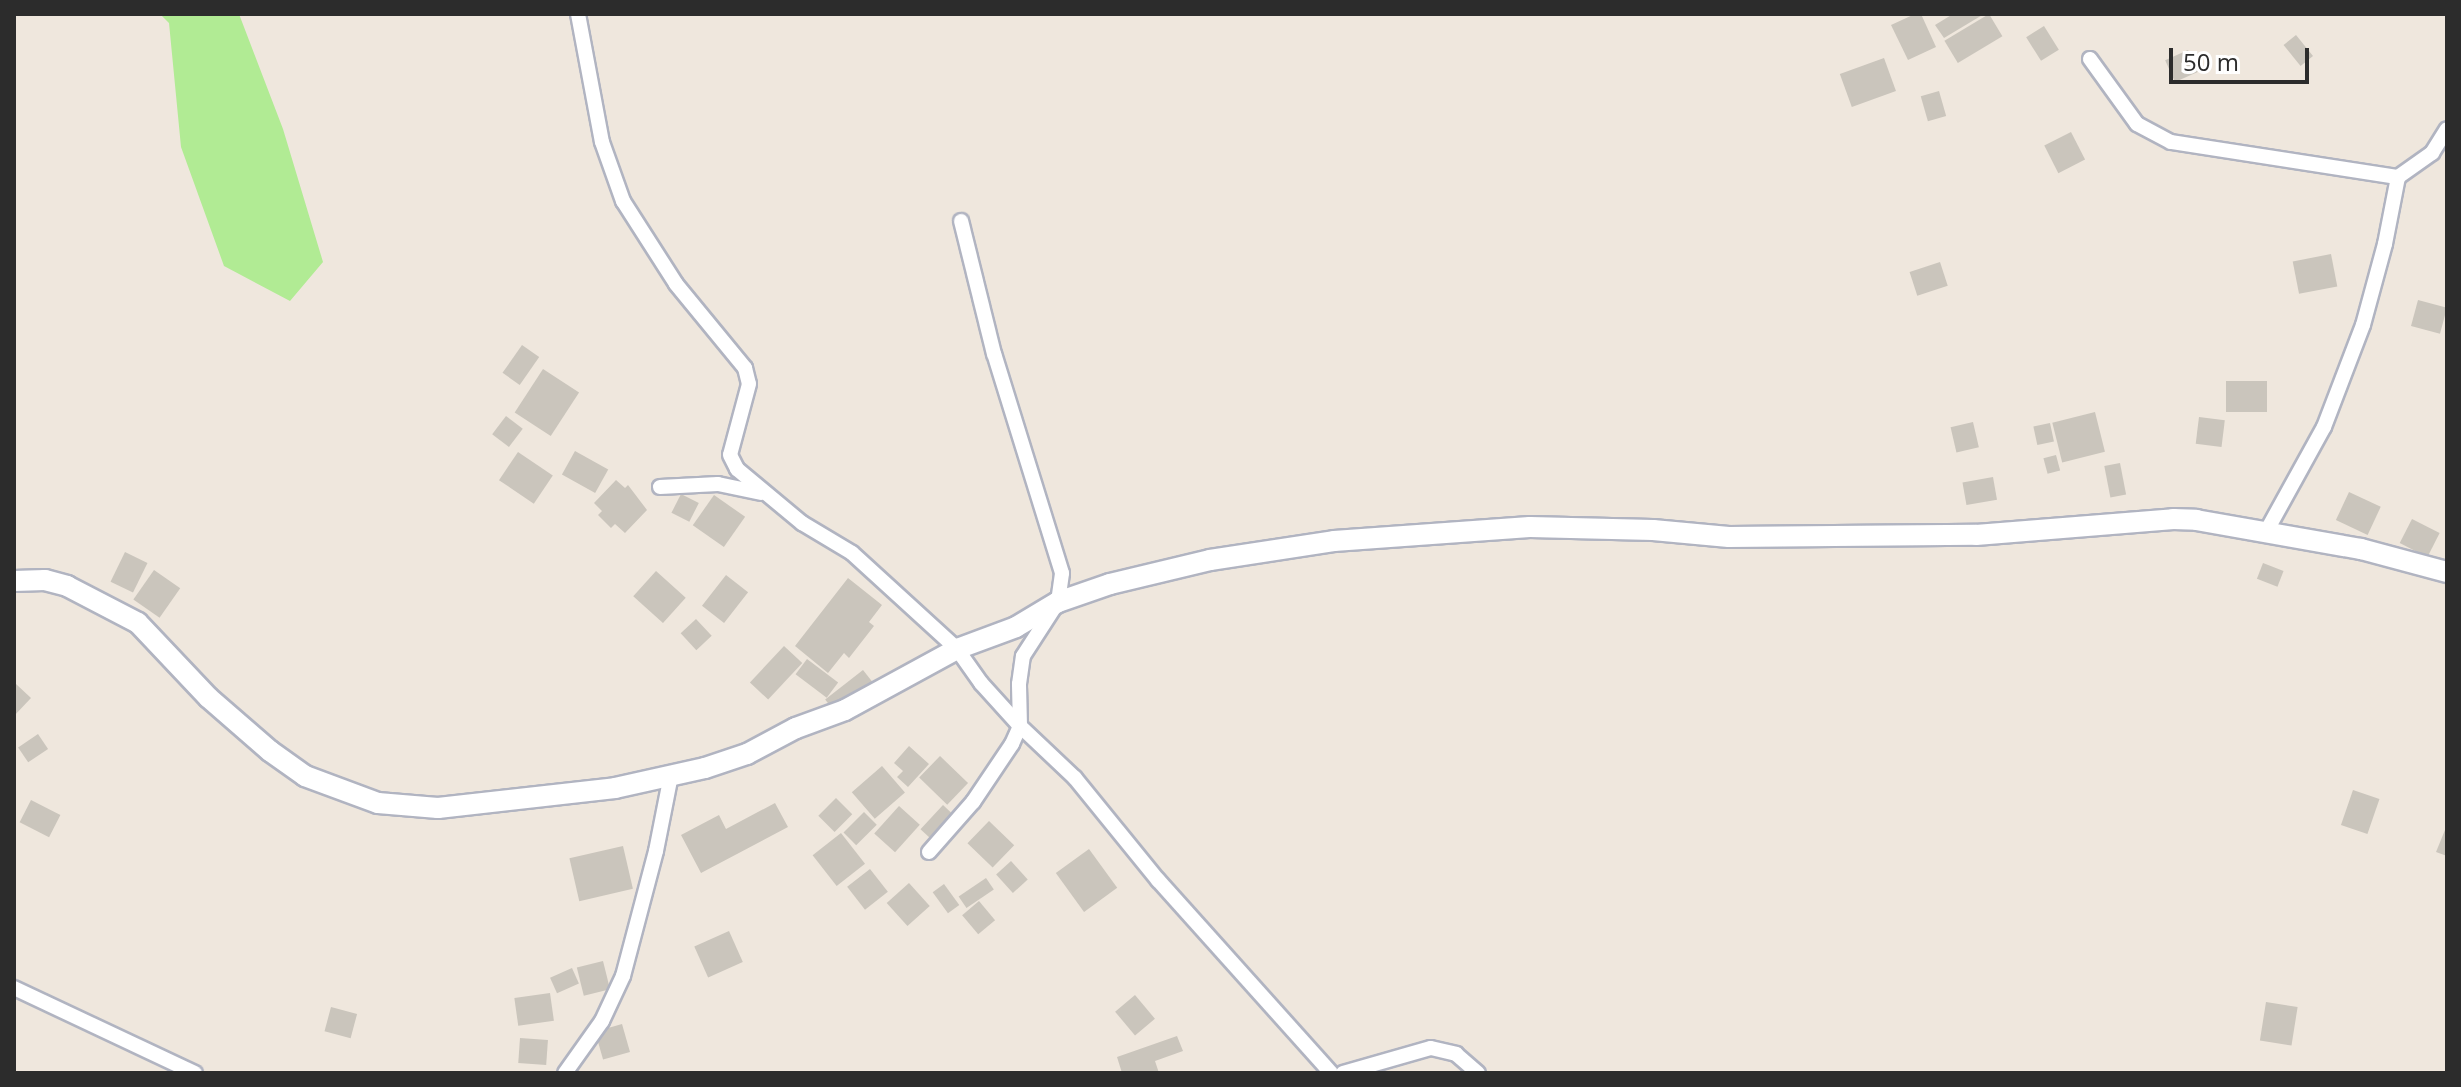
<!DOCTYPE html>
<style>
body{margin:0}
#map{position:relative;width:2461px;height:1087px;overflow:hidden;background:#efe7dd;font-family:"Open Sans",sans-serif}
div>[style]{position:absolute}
.green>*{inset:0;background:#b1eb94}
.building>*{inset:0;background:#cac5bc;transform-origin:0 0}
.roads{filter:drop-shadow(2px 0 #b1b4c1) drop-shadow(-2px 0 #b1b4c1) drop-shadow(0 2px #b1b4c1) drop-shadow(0 -2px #b1b4c1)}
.street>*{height:14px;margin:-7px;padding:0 7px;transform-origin:7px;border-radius:7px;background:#fff}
.secondary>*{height:20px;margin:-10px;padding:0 10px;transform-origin:10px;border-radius:10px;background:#fff}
span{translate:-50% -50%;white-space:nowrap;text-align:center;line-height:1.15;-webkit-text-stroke:8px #fff;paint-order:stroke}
.frame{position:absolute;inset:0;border:16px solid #2c2c2c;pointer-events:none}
.scale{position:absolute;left:2169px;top:48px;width:140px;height:36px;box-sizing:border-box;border:4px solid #2c2c2c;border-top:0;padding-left:10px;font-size:24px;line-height:28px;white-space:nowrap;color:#2c2c2c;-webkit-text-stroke:6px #fff;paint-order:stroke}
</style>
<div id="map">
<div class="green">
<div style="clip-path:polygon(160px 14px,239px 14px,283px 129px,323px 262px,290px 301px,224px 266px,181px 147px,169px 23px)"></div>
</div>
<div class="building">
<div style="clip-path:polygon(1915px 14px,1921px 14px,1936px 47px,1908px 60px,1891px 25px)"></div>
<div style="clip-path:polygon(1953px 14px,1984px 14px,1944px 38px,1935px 25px)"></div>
<div style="left:1989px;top:14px;width:26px;height:52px;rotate:59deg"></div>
<div style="left:2044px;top:26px;width:28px;height:21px;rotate:58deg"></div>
<div style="left:2296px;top:35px;width:27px;height:16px;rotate:51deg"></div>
<div style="left:2188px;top:50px;width:24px;height:25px;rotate:66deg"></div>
<div style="left:1884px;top:58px;width:35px;height:47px;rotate:70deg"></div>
<div style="left:1939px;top:91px;width:26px;height:19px;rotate:74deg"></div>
<div style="left:2071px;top:132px;width:31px;height:30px;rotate:63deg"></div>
<div style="left:2331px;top:254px;width:33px;height:39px;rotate:79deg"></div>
<div style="left:1940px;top:262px;width:25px;height:32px;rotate:72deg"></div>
<div style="left:2418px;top:300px;width:30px;height:27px;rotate:15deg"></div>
<div style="left:522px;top:345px;width:21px;height:34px;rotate:35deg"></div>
<div style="left:543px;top:369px;width:43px;height:52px;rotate:33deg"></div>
<div style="left:2226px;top:381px;width:41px;height:31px"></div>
<div style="left:2095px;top:412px;width:41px;height:44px;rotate:76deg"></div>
<div style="left:506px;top:416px;width:21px;height:23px;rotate:37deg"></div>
<div style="left:2199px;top:417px;width:26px;height:27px;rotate:7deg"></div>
<div style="left:1973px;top:422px;width:26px;height:23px;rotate:77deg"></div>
<div style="left:2050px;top:423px;width:19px;height:17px;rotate:78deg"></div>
<div style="left:575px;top:451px;width:38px;height:27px;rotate:29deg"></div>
<div style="left:518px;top:452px;width:42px;height:34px;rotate:34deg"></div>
<div style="left:2056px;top:455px;width:16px;height:13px;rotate:75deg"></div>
<div style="left:2120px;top:463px;width:32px;height:16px;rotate:79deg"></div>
<div style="left:1993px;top:477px;width:23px;height:31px;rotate:80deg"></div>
<div style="clip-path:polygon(616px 480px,625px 488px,628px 485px,647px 510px,625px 533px,615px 524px,611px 528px,598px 515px,602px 511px,594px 503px)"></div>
<div style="left:2349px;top:492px;width:35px;height:31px;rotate:25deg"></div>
<div style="left:681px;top:494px;width:20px;height:21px;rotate:27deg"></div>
<div style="left:714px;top:495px;width:38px;height:37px;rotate:35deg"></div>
<div style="left:2412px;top:519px;width:31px;height:27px;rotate:27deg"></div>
<div style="left:125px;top:552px;width:25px;height:33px;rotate:26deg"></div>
<div style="left:2263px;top:563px;width:22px;height:17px;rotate:21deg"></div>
<div style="left:154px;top:570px;width:32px;height:36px;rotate:35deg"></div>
<div style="left:656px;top:571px;width:40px;height:34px;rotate:42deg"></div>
<div style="left:726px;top:575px;width:28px;height:39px;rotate:38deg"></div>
<div style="clip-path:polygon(848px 578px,882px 605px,869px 622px,874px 626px,849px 658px,844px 653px,828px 673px,795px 646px)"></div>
<div style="left:696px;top:619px;width:23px;height:21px;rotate:47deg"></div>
<div style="left:784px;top:646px;width:25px;height:50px;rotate:43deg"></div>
<div style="left:807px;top:659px;width:39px;height:19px;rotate:37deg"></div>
<div style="left:863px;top:670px;width:16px;height:48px;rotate:52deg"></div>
<div style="clip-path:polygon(16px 684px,31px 698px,14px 716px,14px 687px)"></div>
<div style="left:38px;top:734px;width:18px;height:24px;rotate:56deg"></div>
<div style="clip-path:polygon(909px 746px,929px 764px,908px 787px,897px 777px,903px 771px,894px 763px)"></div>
<div style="left:940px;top:756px;width:39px;height:30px;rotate:44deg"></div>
<div style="left:882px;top:766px;width:35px;height:40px;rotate:49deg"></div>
<div style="left:2353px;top:790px;width:28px;height:37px;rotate:19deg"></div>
<div style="left:836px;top:798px;width:23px;height:25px;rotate:45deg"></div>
<div style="left:31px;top:800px;width:33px;height:25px;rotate:27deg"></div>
<div style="clip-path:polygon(775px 803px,788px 827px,701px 873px,681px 835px,719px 815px,726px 829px)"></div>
<div style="left:943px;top:805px;width:16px;height:33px;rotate:43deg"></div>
<div style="left:899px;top:806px;width:28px;height:37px;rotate:42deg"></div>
<div style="left:864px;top:812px;width:18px;height:29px;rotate:45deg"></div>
<div style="left:989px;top:821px;width:35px;height:31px;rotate:44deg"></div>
<div style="clip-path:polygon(2447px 825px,2447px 856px,2436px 852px)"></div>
<div style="left:841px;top:833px;width:39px;height:36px;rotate:52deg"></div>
<div style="left:623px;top:846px;width:44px;height:55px;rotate:77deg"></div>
<div style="left:1089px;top:849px;width:48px;height:41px;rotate:54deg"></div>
<div style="left:1011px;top:861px;width:25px;height:20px;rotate:48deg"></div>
<div style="left:870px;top:869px;width:29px;height:29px;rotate:52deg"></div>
<div style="left:986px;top:878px;width:14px;height:33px;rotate:56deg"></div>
<div style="left:909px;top:883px;width:31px;height:30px;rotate:48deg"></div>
<div style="left:944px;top:884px;width:26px;height:14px;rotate:54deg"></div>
<div style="left:979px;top:901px;width:25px;height:22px;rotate:50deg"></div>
<div style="left:729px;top:931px;width:34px;height:38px;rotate:66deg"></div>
<div style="left:603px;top:961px;width:29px;height:27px;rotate:76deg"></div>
<div style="left:572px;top:968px;width:17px;height:24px;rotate:66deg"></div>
<div style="left:550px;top:993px;width:28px;height:36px;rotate:82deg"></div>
<div style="left:1135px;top:995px;width:31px;height:26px;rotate:50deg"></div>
<div style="left:2266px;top:1002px;width:32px;height:39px;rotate:9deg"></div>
<div style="left:331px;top:1007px;width:27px;height:25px;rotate:15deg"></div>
<div style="left:622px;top:1024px;width:29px;height:28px;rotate:74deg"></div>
<div style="clip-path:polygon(1177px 1036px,1183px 1051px,1155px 1061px,1159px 1073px,1122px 1073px,1117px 1057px)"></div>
<div style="left:520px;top:1038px;width:28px;height:25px;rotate:4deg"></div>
</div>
<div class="roads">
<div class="street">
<div style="left:578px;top:14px;width:130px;rotate:79.4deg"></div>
<div style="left:602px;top:142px;width:63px;rotate:70.4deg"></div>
<div style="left:623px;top:201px;width:98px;rotate:57.4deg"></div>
<div style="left:676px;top:284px;width:109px;rotate:50.6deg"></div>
<div style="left:745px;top:368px;width:16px;rotate:76deg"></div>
<div style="left:749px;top:384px;width:73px;rotate:105deg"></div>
<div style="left:730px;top:455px;width:16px;rotate:63deg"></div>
<div style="left:737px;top:469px;width:85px;rotate:39.7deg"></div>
<div style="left:802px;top:523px;width:58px;rotate:31deg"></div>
<div style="left:852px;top:553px;width:142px;rotate:42.4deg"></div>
<div style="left:957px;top:649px;width:42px;rotate:54.8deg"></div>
<div style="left:981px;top:683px;width:58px;rotate:47.8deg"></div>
<div style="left:1020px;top:726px;width:76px;rotate:43.4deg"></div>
<div style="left:1075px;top:778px;width:132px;rotate:50.9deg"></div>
<div style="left:1158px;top:880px;width:259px;rotate:48.1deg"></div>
<div style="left:2090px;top:59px;width:80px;rotate:54.1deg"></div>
<div style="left:2137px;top:124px;width:38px;rotate:28deg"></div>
<div style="left:2171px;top:142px;width:230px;rotate:8.8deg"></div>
<div style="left:660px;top:487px;width:58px;rotate:-3deg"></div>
<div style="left:718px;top:484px;width:44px;rotate:11.8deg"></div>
<div style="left:2266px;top:532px;width:120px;rotate:-61.1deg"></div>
<div style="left:2324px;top:427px;width:109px;rotate:-69.1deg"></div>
<div style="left:2363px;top:325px;width:84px;rotate:-74.8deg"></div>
<div style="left:2385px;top:244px;width:68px;rotate:-79deg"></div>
<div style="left:2398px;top:177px;width:42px;rotate:-35.2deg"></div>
<div style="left:2432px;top:153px;width:28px;rotate:-58deg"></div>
<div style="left:929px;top:852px;width:67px;rotate:-48.7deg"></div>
<div style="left:973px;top:802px;width:70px;rotate:-56.1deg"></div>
<div style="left:1012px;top:744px;width:20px;rotate:-66deg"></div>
<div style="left:1020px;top:726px;width:42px;rotate:-91.4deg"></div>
<div style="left:1019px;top:684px;width:28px;rotate:-82deg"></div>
<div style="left:1023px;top:656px;width:64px;rotate:-57.1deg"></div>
<div style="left:1058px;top:602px;width:29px;rotate:-82deg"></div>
<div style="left:1062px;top:573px;width:229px;rotate:-107.2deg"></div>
<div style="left:994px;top:354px;width:137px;rotate:-103.9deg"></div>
<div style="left:14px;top:988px;width:200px;rotate:25.2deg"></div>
<div style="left:565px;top:1073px;width:64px;rotate:-54.6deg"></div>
<div style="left:602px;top:1021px;width:50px;rotate:-65deg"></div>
<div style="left:623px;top:976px;width:129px;rotate:-75.2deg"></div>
<div style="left:656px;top:851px;width:77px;rotate:-78.8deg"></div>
<div style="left:1343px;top:1073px;width:91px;rotate:-15.9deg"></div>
<div style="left:1431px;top:1048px;width:26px;rotate:13deg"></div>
<div style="left:1456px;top:1054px;width:29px;rotate:41deg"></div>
</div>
<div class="secondary">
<div style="left:14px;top:581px;width:31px;rotate:-2deg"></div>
<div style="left:45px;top:580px;width:23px;rotate:15deg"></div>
<div style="left:67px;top:586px;width:80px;rotate:27.5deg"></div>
<div style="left:138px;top:623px;width:103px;rotate:46.6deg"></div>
<div style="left:209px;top:698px;width:81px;rotate:41deg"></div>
<div style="left:270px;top:751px;width:43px;rotate:35.5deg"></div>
<div style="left:305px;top:776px;width:78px;rotate:20.3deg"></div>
<div style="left:378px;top:803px;width:60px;rotate:4.8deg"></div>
<div style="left:438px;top:808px;width:178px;rotate:-6.4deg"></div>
<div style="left:615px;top:788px;width:92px;rotate:-12.5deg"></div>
<div style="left:705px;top:768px;width:44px;rotate:-18.4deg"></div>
<div style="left:747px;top:754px;width:55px;rotate:-28deg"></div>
<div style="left:796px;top:728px;width:52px;rotate:-20.2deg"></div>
<div style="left:845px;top:710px;width:128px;rotate:-28.6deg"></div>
<div style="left:957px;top:649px;width:63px;rotate:-20.4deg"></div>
<div style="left:1016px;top:627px;width:49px;rotate:-30.8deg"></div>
<div style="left:1058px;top:602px;width:55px;rotate:-19.1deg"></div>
<div style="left:1110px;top:584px;width:103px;rotate:-13.5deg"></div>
<div style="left:1210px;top:560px;width:125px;rotate:-8.7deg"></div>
<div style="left:1334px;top:541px;width:196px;rotate:-4.1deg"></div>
<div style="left:1530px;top:527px;width:123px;rotate:1.4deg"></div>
<div style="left:1653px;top:530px;width:76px;rotate:5.3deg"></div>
<div style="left:1729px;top:537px;width:247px;rotate:-0.5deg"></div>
<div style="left:1976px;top:535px;width:198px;rotate:-4.6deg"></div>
<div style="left:2173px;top:519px;width:23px;rotate:2deg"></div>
<div style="left:2196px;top:520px;width:168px;rotate:10deg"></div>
<div style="left:2361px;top:549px;width:89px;rotate:15deg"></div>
</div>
</div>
<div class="frame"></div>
<div class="scale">50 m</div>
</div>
